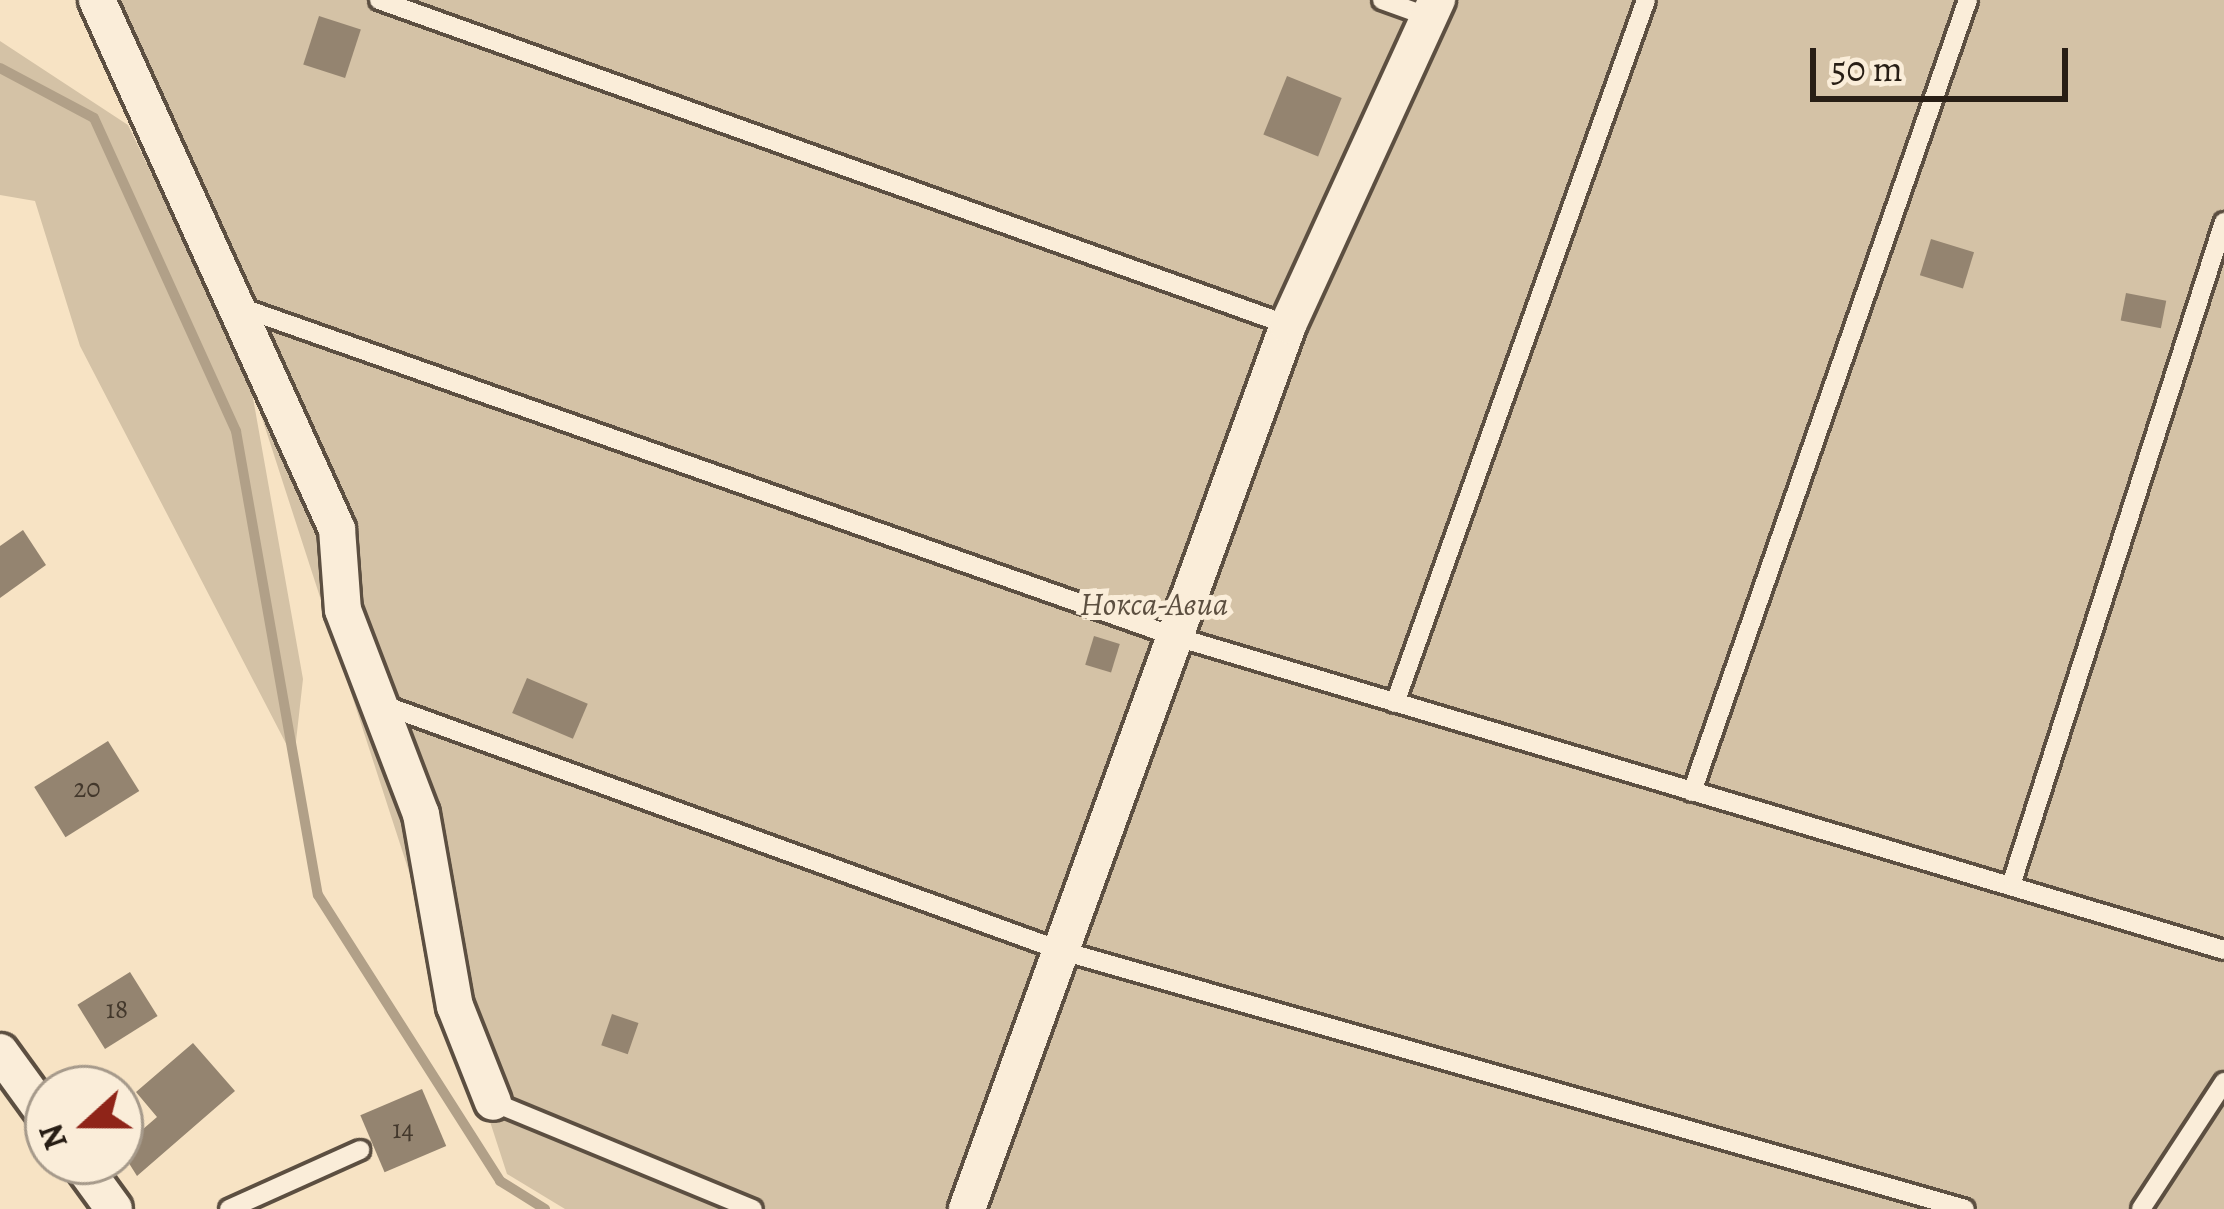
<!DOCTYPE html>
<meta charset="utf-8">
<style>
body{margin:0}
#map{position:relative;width:2224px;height:1209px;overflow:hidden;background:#f7e3c4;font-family:Alegreya,serif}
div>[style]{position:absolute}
.green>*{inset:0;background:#d4c2a6}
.stream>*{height:10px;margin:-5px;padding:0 5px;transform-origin:5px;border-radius:5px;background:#b1a088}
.building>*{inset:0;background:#948470;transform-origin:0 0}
.roads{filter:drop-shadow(3px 0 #5c4f41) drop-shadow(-3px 0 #5c4f41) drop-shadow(0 3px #5c4f41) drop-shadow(0 -3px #5c4f41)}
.service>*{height:18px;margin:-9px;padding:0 9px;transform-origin:9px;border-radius:9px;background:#faedd9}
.minor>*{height:36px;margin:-18px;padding:0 18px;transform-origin:18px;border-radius:18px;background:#faedd9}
span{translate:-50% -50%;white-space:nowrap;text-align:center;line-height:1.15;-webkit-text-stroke:10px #faedd9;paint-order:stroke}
.number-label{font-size:27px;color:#43382c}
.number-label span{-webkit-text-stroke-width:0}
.park-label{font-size:33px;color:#5c4f40;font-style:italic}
.north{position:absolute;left:24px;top:1065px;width:120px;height:120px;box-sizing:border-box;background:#faedd9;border:3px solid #a69a8b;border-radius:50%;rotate:249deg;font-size:33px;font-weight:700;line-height:48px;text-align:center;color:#281e15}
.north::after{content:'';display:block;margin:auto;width:42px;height:54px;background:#8f2418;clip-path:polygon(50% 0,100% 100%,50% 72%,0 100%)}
.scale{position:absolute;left:1810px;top:48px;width:258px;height:54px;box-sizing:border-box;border:6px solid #281e15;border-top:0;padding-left:15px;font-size:36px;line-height:42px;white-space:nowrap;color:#281e15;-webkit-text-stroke:9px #faedd9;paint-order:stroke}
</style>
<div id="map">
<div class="green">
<div style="clip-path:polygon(85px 0,2224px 0,2224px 1209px,565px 1209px,507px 1174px,250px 381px,303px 679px,294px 759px,80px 346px,35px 201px,0 195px,0 41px,128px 125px,231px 338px)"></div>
</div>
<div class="stream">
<div style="left:0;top:68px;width:106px;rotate:28deg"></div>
<div style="left:94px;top:118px;width:344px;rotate:65.6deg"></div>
<div style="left:236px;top:431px;width:471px;rotate:80deg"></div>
<div style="left:318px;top:895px;width:339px;rotate:57.5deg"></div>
<div style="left:500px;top:1181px;width:53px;rotate:31.9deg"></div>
</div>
<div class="building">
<div style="left:319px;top:16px;width:44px;height:51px;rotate:18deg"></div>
<div style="left:1287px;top:76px;width:59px;height:63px;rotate:22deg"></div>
<div style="left:1931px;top:239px;width:45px;height:38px;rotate:17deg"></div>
<div style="left:2126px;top:293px;width:41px;height:28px;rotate:11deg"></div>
<div style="clip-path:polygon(23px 530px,46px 565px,0 598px,0 546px)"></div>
<div style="left:1094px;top:636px;width:27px;height:30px;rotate:17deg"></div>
<div style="left:527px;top:678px;width:66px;height:38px;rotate:23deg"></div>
<div style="left:108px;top:741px;width:59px;height:87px;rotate:58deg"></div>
<div style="left:130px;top:972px;width:52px;height:62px;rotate:58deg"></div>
<div style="left:612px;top:1014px;width:28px;height:33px;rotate:19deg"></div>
<div style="clip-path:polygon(193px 1043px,235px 1091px,137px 1176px,120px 1149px,157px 1117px,136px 1092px)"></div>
<div style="left:422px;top:1089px;width:62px;height:67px;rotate:67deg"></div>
</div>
<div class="roads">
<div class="service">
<div style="left:379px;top:0;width:965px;rotate:19.67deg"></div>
<div style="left:1382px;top:0;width:50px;rotate:19.9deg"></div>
<div style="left:237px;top:306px;width:989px;rotate:19.42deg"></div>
<div style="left:1170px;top:635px;width:1100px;rotate:16.64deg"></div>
<div style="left:1395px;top:703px;width:746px;rotate:-70.35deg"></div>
<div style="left:381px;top:704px;width:721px;rotate:19.94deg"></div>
<div style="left:1059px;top:950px;width:942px;rotate:15.95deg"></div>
<div style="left:1692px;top:792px;width:839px;rotate:-70.79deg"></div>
<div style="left:2013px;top:879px;width:690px;rotate:-72.2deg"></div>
<div style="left:493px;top:1102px;width:281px;rotate:22.4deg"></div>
<div style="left:229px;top:1209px;width:144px;rotate:-24.2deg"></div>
<div style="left:2141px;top:1209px;width:152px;rotate:-56.8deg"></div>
</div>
<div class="minor">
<div style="left:97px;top:0;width:581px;rotate:65.6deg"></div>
<div style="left:337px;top:529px;width:81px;rotate:85.8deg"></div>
<div style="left:343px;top:610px;width:218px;rotate:69.1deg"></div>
<div style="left:421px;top:814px;width:195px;rotate:80deg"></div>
<div style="left:455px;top:1006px;width:103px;rotate:68.4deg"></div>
<div style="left:0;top:1052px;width:82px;rotate:54deg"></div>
<div style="left:79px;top:1161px;width:59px;rotate:53.9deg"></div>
<div style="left:967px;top:1209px;width:940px;rotate:-70.04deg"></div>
<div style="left:1288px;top:325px;width:358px;rotate:-65.4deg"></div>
</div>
</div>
<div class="number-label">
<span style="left:87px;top:789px">20</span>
<span style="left:117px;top:1010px">18</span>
<span style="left:403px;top:1130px">14</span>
</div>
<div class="park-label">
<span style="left:1154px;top:604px">Нокса-Авиа</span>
</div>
<div class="north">N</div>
<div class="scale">50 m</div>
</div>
